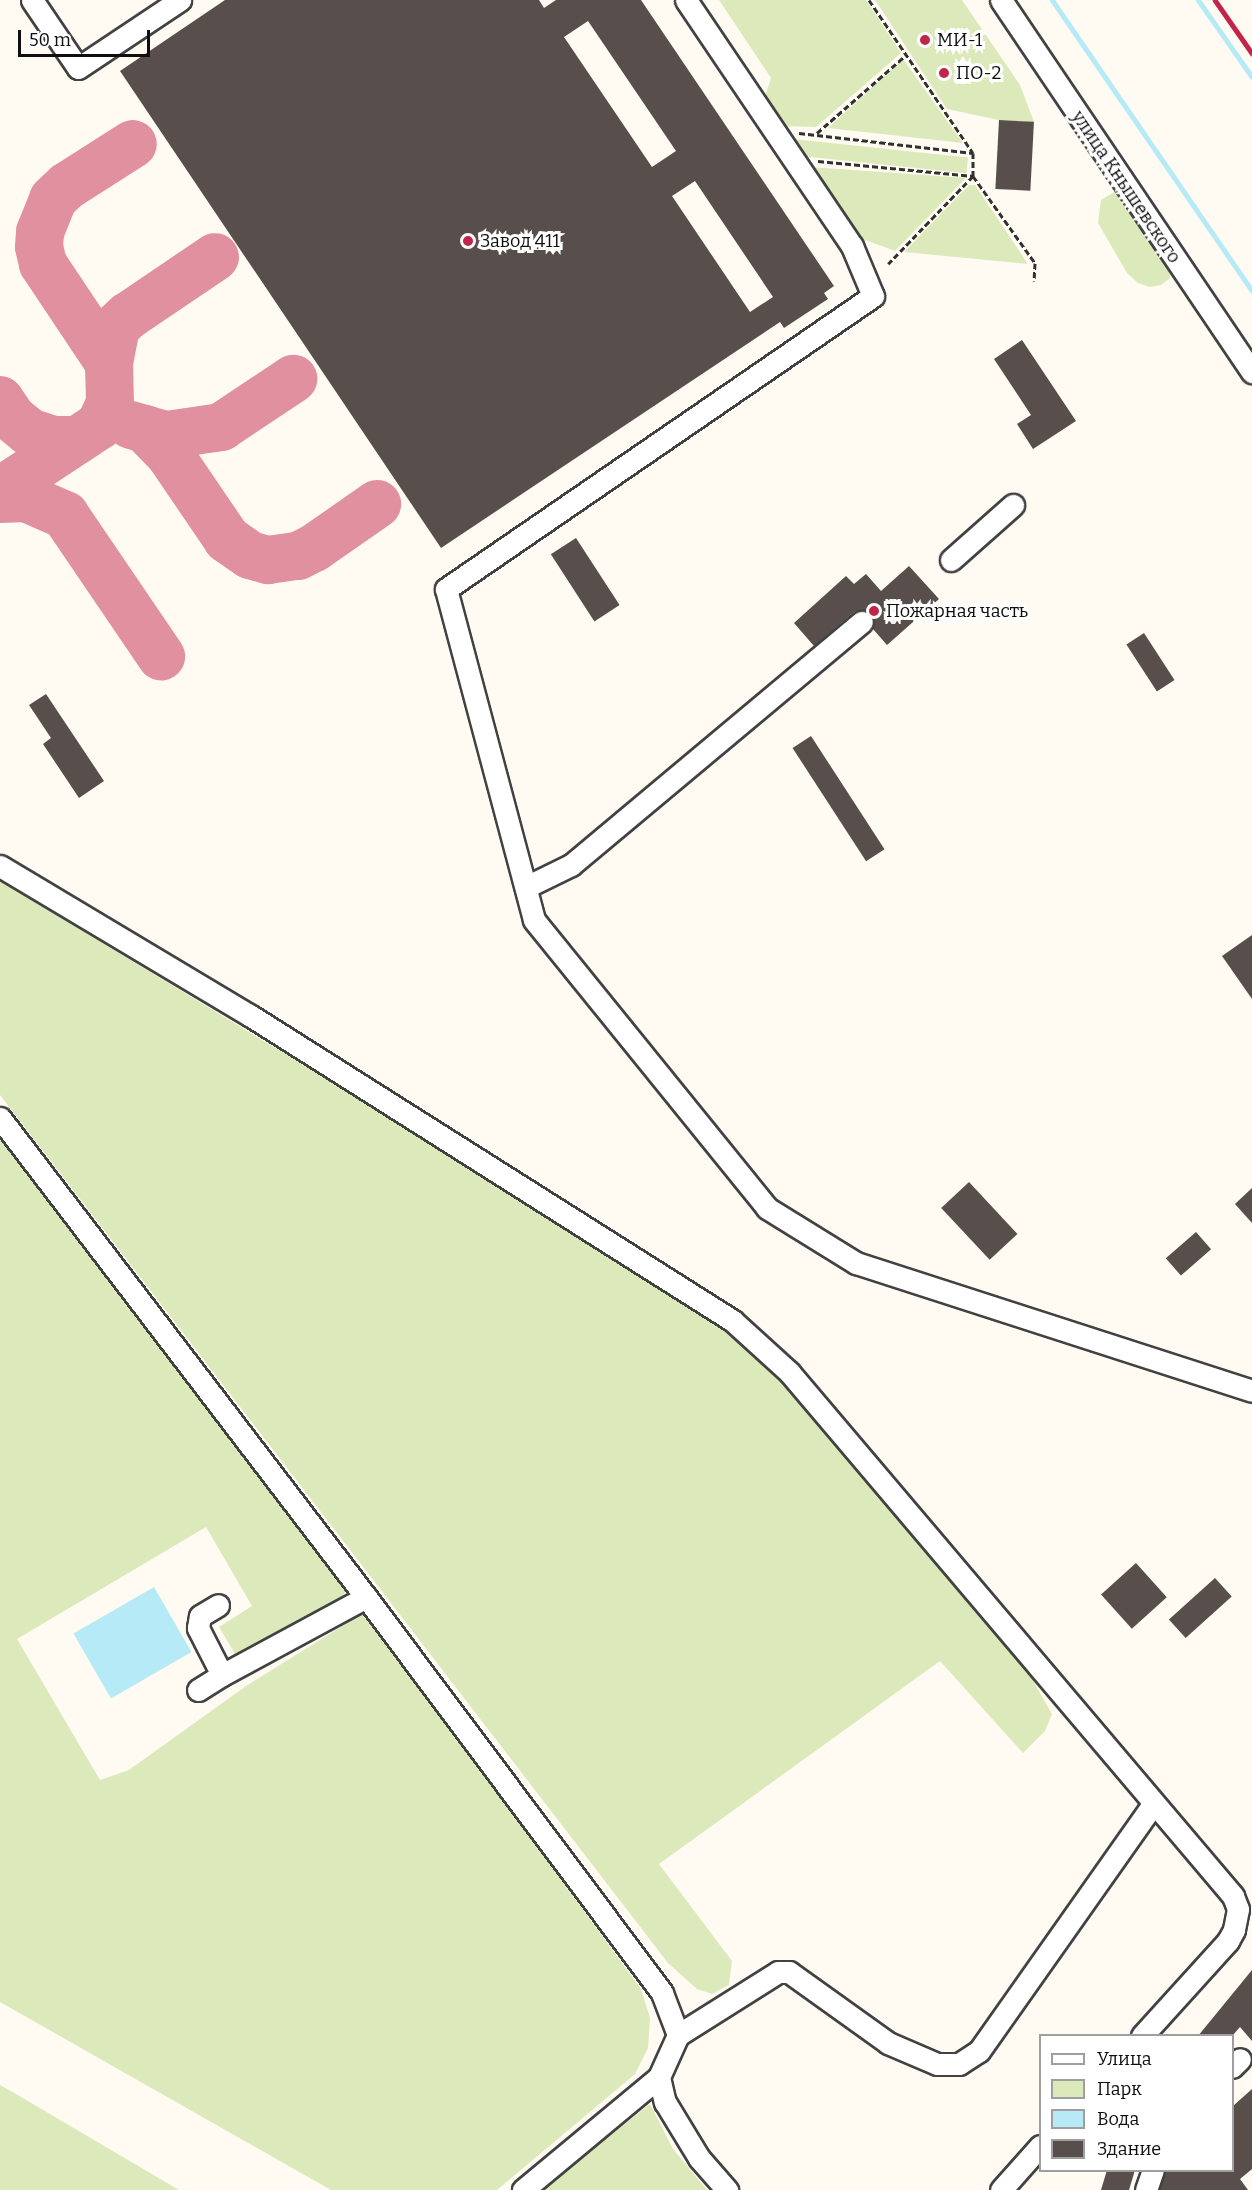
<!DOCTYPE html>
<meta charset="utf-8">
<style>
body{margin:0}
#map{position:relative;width:1252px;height:2190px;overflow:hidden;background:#fffaf2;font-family:Bitter,serif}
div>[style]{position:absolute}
.green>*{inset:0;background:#dceabb;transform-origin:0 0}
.water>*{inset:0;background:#b6eaf7;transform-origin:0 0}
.stream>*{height:5px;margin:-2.5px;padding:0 2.5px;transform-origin:2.5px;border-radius:2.5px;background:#b6eaf7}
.taxiway>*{height:48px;margin:-24px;padding:0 24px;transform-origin:24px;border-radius:24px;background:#e0909e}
.building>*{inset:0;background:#584e4c;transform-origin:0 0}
.path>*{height:3px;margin-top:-1.5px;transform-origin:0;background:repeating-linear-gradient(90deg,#313131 0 6px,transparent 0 9px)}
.roads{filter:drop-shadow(2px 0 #424242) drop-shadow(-2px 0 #424242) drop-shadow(0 2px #424242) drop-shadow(0 -2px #424242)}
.minor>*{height:21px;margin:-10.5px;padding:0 10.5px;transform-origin:10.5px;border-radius:10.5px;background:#fff}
.rail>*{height:4.5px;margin:-2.25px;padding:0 2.25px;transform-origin:2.25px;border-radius:2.25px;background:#c1264a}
.dots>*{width:16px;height:16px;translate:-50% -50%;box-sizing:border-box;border:3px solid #fff;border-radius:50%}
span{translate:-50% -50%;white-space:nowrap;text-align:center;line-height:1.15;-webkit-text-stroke:6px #fff;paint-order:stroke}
.poi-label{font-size:18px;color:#0f0f0f}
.left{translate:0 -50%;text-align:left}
.street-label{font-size:18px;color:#0f0f0f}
.legend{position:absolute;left:1039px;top:2034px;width:195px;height:138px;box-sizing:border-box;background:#fff;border:2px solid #9f9f9f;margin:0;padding:8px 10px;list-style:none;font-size:18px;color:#0f0f0f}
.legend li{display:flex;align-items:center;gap:12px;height:30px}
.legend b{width:30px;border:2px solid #9f9f9f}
.scale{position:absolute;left:18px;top:30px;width:132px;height:27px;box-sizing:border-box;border:3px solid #0f0f0f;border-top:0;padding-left:8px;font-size:18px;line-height:21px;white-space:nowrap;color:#0f0f0f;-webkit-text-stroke:4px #fff;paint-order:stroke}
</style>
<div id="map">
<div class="green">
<div style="clip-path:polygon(719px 0,866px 0,901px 53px,816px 127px,781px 126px,764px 100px,771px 78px)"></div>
<div style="clip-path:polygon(875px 0,962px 0,1020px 85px,1034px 122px,999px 120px,947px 109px)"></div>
<div style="clip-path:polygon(903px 59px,963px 143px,828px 128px)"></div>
<div style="left:793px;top:139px;width:176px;height:16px;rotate:6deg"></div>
<div style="clip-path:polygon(810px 167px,966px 178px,895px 251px,860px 238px)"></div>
<div style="clip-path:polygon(969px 185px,975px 185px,1028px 264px,904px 252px)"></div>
<div style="clip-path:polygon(1116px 191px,1171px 272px,1170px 278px,1161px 285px,1150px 287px,1138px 283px,1127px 273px,1098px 223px,1101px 200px)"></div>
<div style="clip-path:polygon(0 881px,663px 1283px,717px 1325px,773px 1372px,1028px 1672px,1052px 1714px,1045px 1731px,1023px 1753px,940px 1661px,659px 1864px,732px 1961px,729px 1985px,712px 1994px,697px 1989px,668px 1963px,0 1095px)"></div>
<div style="clip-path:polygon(0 1134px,347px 1587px,342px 1598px,237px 1657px,219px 1627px,252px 1606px,206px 1527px,17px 1639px,100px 1780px,129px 1770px,246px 1686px,365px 1612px,641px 1989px,650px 2018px,648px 2048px,635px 2074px,497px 2190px,331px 2190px,0 2002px)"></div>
<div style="clip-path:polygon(0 2085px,16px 2094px,179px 2190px,0 2190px)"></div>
<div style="clip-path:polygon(650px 2104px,673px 2149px,707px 2190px,542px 2190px)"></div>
</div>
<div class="water">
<div style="left:154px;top:1587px;width:75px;height:93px;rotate:60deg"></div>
</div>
<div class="stream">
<div style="left:1052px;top:0;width:353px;rotate:55.5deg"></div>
<div style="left:1198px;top:0;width:94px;rotate:55deg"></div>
</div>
<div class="taxiway">
<div style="left:109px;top:363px;width:119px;rotate:-123.7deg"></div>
<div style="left:43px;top:264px;width:17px;rotate:-103deg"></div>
<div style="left:39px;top:247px;width:15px;rotate:-86deg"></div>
<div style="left:40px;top:232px;width:35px;rotate:-68deg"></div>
<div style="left:53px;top:199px;width:19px;rotate:-43deg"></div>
<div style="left:67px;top:186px;width:78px;rotate:-32.5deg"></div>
<div style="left:0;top:400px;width:22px;rotate:56deg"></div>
<div style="left:12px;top:418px;width:22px;rotate:39deg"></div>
<div style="left:29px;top:432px;width:26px;rotate:18deg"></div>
<div style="left:54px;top:440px;width:23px"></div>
<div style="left:131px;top:425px;width:37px;rotate:16deg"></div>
<div style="left:167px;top:435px;width:55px;rotate:-8.4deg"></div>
<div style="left:221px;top:427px;width:87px;rotate:-33.7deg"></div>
<div style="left:145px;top:429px;width:36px;rotate:46deg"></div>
<div style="left:170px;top:455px;width:102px;rotate:55.8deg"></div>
<div style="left:227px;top:539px;width:28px;rotate:35deg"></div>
<div style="left:250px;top:555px;width:19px;rotate:16deg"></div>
<div style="left:268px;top:560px;width:30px;rotate:-8deg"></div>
<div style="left:298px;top:556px;width:18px;rotate:-27deg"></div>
<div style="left:314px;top:548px;width:77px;rotate:-34.9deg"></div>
<div style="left:0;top:491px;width:120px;rotate:-33.4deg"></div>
<div style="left:100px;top:425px;width:23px;rotate:-65deg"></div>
<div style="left:110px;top:404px;width:41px;rotate:-91.4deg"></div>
<div style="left:109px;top:363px;width:37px;rotate:-79deg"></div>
<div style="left:116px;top:327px;width:16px;rotate:-43deg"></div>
<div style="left:128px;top:316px;width:105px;rotate:-34.1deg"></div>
<div style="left:0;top:499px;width:26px;rotate:-2deg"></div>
<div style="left:26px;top:498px;width:43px;rotate:23.6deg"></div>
<div style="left:65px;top:515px;width:171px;rotate:55.8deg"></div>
</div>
<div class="building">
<div style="clip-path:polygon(evenodd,225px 0,539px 0,544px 8px,556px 0,641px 0,834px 286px,824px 293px,828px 299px,784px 328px,780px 322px,441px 548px,120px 71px,225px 0,588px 21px,676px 151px,652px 167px,564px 37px,588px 21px,225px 0,695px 181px,773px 297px,750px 312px,672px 196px,695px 181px)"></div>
<div style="left:999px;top:120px;width:35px;height:69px;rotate:3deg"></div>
<div style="clip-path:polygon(1022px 340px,1076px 421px,1033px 449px,1017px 424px,1031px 415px,994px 359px)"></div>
<div style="left:576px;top:538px;width:80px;height:30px;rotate:57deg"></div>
<div style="clip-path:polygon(909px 566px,939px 599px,887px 645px,873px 629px,874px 619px,866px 610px,854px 612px,814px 646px,794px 623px,846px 576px,854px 584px,866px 574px,881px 591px)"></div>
<div style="left:1144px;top:633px;width:56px;height:21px;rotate:57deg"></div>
<div style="clip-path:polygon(46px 694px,104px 781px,79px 798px,43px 744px,51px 738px,29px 705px)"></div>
<div style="left:811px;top:736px;width:135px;height:22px;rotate:57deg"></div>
<div style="clip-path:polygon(1252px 935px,1252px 999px,1222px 956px)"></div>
<div style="left:969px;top:1182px;width:71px;height:38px;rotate:47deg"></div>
<div style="clip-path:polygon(1252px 1188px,1252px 1223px,1235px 1204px)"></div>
<div style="left:1196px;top:1232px;width:23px;height:40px;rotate:49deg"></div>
<div style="left:1136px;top:1563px;width:46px;height:47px;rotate:48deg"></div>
<div style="left:1215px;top:1578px;width:25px;height:62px;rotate:48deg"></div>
<div style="clip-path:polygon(1252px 1970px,1252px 2041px,1240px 2027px,1232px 2036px,1198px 2036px)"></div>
<div style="clip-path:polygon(1252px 2089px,1252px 2169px,1240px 2179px,1248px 2190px,1160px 2190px,1165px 2170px,1233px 2170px,1233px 2106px)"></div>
<div style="clip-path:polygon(1107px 2170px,1135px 2170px,1129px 2190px,1101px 2190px)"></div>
</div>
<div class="path">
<div style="left:869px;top:0;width:185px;rotate:55.8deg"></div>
<div style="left:973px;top:153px;width:23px;rotate:90deg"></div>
<div style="left:973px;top:176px;width:122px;rotate:134deg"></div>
<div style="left:799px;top:133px;width:175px;rotate:6.6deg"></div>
<div style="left:817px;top:133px;width:117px;rotate:-41.2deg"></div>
<div style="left:818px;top:161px;width:156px;rotate:5.5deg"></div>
<div style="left:973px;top:176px;width:107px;rotate:54.5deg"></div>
<div style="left:1035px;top:263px;width:18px;rotate:93deg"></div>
</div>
<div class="roads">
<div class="minor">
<div style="left:32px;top:0;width:82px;rotate:55.9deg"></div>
<div style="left:78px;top:68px;width:123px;rotate:-33.7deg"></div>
<div style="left:686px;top:0;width:297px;rotate:56deg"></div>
<div style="left:852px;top:246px;width:54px;rotate:67.2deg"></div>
<div style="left:873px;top:296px;width:518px;rotate:145.54deg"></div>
<div style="left:446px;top:589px;width:342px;rotate:75.1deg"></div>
<div style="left:534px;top:920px;width:370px;rotate:51deg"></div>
<div style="left:767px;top:1208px;width:105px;rotate:31.7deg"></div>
<div style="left:856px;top:1263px;width:416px;rotate:17.9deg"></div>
<div style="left:1001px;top:0;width:449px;rotate:56deg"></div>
<div style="left:951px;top:560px;width:83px;rotate:-41.6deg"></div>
<div style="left:0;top:866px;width:292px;rotate:30.9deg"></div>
<div style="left:251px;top:1016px;width:570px;rotate:32.32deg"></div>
<div style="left:733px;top:1321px;width:76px;rotate:42.3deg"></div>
<div style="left:789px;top:1372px;width:687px;rotate:49.72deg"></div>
<div style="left:1233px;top:1896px;width:14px;rotate:69deg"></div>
<div style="left:1238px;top:1909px;width:21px;rotate:101deg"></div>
<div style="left:1234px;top:1930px;width:13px;rotate:119deg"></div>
<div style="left:1228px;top:1941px;width:128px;rotate:132.2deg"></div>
<div style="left:526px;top:887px;width:50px;rotate:-26.1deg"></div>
<div style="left:571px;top:865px;width:379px;rotate:-39.9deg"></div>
<div style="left:0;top:1118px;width:603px;rotate:52.62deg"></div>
<div style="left:366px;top:1597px;width:494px;rotate:53.2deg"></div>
<div style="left:662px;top:1993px;width:45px;rotate:69.1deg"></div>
<div style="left:678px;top:2035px;width:46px;rotate:114.3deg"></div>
<div style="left:659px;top:2077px;width:177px;rotate:140.3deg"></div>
<div style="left:222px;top:1675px;width:164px;rotate:-28.4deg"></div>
<div style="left:198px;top:1690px;width:28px;rotate:-32deg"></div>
<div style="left:222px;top:1675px;width:53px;rotate:-117.1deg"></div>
<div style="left:198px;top:1628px;width:12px;rotate:-81deg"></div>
<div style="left:200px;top:1616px;width:21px;rotate:-31deg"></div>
<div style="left:678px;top:2035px;width:118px;rotate:-32.2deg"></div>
<div style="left:778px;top:1972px;width:11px"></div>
<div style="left:789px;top:1972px;width:122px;rotate:35.6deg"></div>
<div style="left:888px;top:2043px;width:53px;rotate:23.2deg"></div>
<div style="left:937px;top:2064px;width:22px"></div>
<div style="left:959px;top:2064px;width:24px;rotate:-33deg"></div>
<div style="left:979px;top:2051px;width:302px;rotate:-54.8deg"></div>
<div style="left:1232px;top:2067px;width:11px;rotate:-45deg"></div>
<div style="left:659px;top:2077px;width:26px;rotate:77deg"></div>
<div style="left:665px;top:2102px;width:66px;rotate:58.7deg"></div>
<div style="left:699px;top:2158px;width:43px;rotate:48.8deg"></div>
<div style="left:1001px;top:2190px;width:59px;rotate:-48.4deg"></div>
<div style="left:1146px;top:2190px;width:21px;rotate:-71deg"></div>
</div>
</div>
<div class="rail">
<div style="left:1215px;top:0;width:65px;rotate:55.1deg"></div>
</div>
<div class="dots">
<div style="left:925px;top:40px;background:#c1264a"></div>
<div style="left:944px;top:73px;background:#c1264a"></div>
<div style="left:468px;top:241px;background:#c1264a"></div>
<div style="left:874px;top:611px;background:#c1264a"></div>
</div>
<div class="poi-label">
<span class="left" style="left:937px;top:40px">МИ-1</span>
<span class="left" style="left:956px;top:73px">ПО-2</span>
<span class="left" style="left:480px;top:241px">Завод 411</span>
<span class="left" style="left:886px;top:611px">Пожарная часть</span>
</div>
<div class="street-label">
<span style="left:1126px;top:187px;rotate:56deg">улица Кнышевского</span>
</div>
<ul class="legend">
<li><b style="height:8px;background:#fff"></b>Улица</li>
<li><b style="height:16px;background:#dceabb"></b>Парк</li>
<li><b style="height:16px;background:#b6eaf7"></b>Вода</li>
<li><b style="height:16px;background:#584e4c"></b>Здание</li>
</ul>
<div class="scale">50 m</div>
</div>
